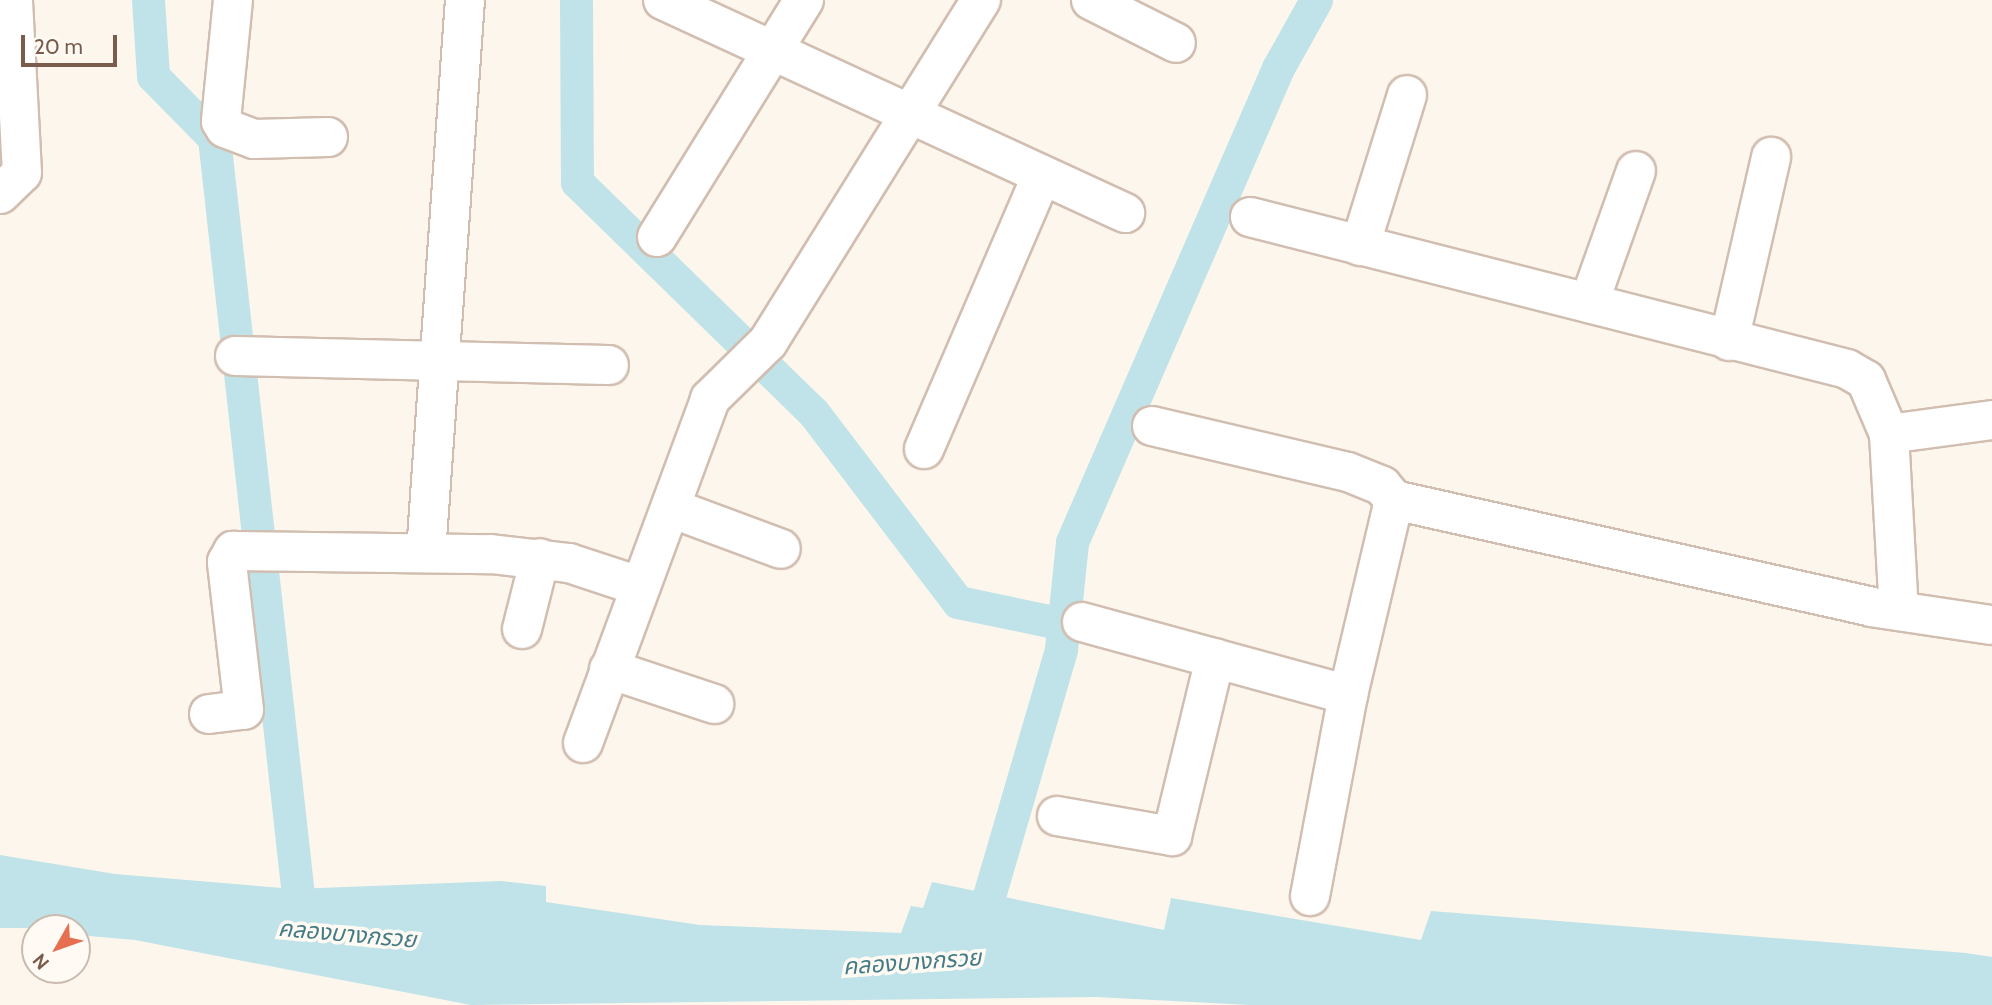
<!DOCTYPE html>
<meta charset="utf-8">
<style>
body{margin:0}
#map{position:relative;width:1992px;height:1005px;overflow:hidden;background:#fdf6ec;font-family:Cabin,"Noto Sans Thai",sans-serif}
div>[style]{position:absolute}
.water>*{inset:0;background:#bfe3e8}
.canal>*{height:33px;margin:-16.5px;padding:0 16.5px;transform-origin:16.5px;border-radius:16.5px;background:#bfe3e8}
.roads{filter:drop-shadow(2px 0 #d1beb0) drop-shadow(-2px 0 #d1beb0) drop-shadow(0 2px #d1beb0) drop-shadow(0 -2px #d1beb0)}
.minor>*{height:38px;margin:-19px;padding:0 19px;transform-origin:19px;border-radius:19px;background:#fff}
span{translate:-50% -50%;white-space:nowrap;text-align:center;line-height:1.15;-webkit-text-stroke:7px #fffaf3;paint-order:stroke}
.water-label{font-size:23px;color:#437c86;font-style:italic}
.north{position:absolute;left:21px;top:914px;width:70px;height:70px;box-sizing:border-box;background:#fffaf3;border:2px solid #cabbb1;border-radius:50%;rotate:230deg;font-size:19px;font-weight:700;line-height:28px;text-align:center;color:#7a5c4d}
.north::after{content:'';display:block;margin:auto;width:24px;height:32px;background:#e76f51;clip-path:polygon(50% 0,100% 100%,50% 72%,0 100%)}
.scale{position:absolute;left:21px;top:35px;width:96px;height:32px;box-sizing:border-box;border:4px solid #7a5c4d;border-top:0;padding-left:9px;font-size:21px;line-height:24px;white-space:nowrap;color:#7a5c4d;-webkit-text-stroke:5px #fffaf3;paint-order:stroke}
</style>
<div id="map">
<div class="water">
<div style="clip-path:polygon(0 855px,115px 874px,294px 889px,501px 881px,546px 886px,546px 902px,700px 925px,901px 933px,911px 906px,923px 908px,932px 882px,1164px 930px,1171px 898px,1421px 940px,1431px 911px,1966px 953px,1992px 957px,1992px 1005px,1250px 1005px,1096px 997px,471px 1005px,135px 940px,77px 935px,77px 928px,0 928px)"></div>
</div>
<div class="canal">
<div style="left:148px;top:0;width:76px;rotate:86.2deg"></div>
<div style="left:153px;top:76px;width:87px;rotate:45.5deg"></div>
<div style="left:214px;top:138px;width:798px;rotate:83.67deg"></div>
<div style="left:576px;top:0;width:182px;rotate:89.7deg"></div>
<div style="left:577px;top:182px;width:330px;rotate:44.3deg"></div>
<div style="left:813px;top:412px;width:239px;rotate:52.7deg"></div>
<div style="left:958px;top:602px;width:107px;rotate:11.8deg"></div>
<div style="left:977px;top:937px;width:300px;rotate:-73.7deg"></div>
<div style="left:1061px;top:649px;width:108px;rotate:-84.1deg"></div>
<div style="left:1072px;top:542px;width:517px;rotate:-66.51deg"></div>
<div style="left:1278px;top:68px;width:78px;rotate:-60.8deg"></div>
</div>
<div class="roads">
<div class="minor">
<div style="left:233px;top:0;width:122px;rotate:95.7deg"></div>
<div style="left:221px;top:121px;width:8px;rotate:60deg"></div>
<div style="left:225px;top:128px;width:31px;rotate:21deg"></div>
<div style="left:254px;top:139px;width:74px;rotate:-1.5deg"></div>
<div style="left:663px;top:0;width:509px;rotate:24.75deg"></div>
<div style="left:1091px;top:0;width:95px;rotate:26.8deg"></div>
<div style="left:0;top:194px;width:30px;rotate:-44deg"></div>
<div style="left:22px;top:173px;width:173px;rotate:-93deg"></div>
<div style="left:1250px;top:217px;width:616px;rotate:14.28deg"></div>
<div style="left:1847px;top:369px;width:22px;rotate:30deg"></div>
<div style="left:1866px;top:380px;width:59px;rotate:66.9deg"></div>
<div style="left:1889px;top:434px;width:177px;rotate:86.8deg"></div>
<div style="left:657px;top:237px;width:279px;rotate:-58.2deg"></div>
<div style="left:1360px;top:246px;width:158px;rotate:-72.7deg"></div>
<div style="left:1589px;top:303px;width:140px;rotate:-70.4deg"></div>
<div style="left:1729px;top:341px;width:189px;rotate:-77.1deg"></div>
<div style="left:235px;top:356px;width:374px;rotate:1.4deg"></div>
<div style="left:1152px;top:426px;width:201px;rotate:13.2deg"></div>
<div style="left:1348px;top:472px;width:37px;rotate:22deg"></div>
<div style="left:1382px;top:486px;width:18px;rotate:49deg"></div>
<div style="left:1394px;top:500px;width:489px;rotate:12.6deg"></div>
<div style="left:1871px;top:607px;width:121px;rotate:8.5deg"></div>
<div style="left:1889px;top:434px;width:104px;rotate:-7.7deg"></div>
<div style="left:924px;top:449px;width:298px;rotate:-66.7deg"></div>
<div style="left:671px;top:508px;width:117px;rotate:20.4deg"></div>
<div style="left:426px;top:553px;width:554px;rotate:-85.97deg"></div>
<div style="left:1082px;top:622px;width:276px;rotate:15.3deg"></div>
<div style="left:522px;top:629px;width:73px;rotate:-75.8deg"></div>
<div style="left:609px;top:669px;width:111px;rotate:18.4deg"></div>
<div style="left:209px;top:714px;width:35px;rotate:-7deg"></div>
<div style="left:244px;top:710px;width:149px;rotate:-96.6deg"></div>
<div style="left:227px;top:562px;width:13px;rotate:-61deg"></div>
<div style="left:233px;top:551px;width:258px;rotate:0.7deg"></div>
<div style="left:491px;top:554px;width:79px;rotate:6.6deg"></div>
<div style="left:569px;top:563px;width:74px;rotate:18.2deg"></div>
<div style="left:583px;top:743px;width:367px;rotate:-69.7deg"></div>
<div style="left:710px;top:399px;width:81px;rotate:-44.5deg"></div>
<div style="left:768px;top:342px;width:403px;rotate:-58.1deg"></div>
<div style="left:1057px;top:816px;width:117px;rotate:9.9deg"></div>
<div style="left:1172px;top:836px;width:183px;rotate:-76.4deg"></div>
<div style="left:1310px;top:896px;width:205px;rotate:-79.3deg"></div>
<div style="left:1348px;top:695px;width:200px;rotate:-76.7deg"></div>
</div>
</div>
<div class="water-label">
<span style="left:347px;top:934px;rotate:5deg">คลองบางกรวย</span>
<span style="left:912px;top:962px;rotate:-4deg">คลองบางกรวย</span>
</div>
<div class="north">N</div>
<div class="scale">20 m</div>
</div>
